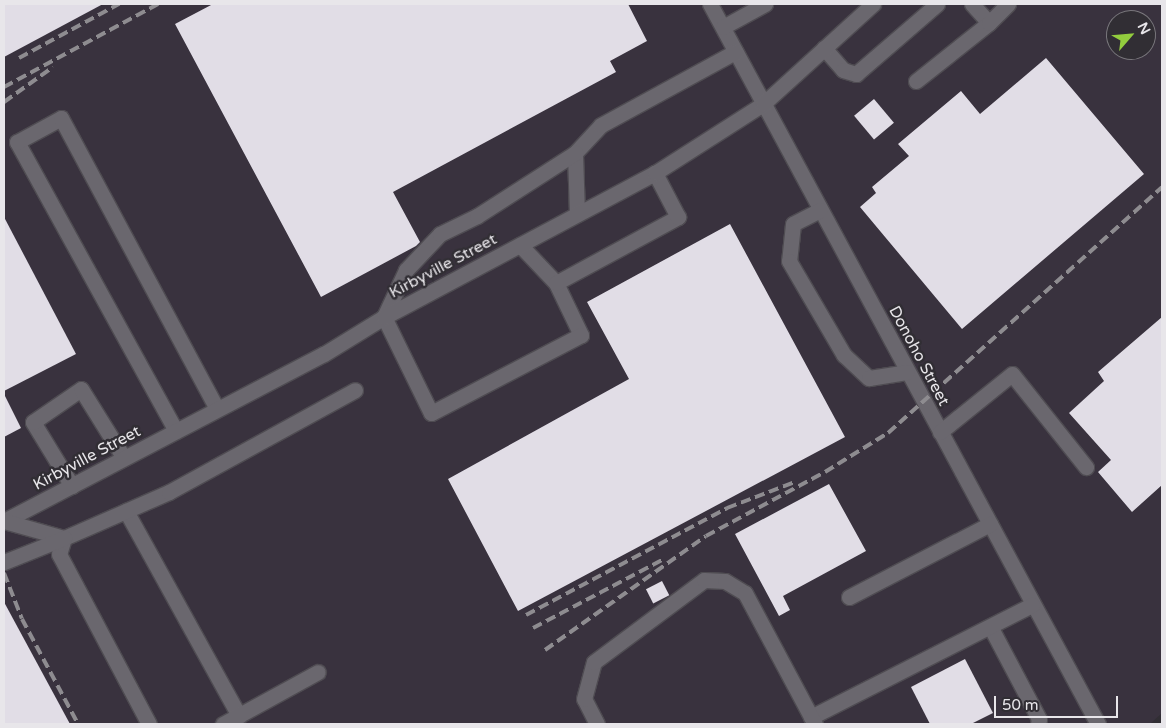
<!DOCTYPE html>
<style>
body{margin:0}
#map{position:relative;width:1166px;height:728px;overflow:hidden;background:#312e34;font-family:"Varela Round",sans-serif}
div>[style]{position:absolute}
.built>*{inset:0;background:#39323e}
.building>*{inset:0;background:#e1dde6;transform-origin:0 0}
.roads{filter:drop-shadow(1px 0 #4f4c52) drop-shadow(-1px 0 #4f4c52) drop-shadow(0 1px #4f4c52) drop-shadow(0 -1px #4f4c52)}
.minor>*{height:15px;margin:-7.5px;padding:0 7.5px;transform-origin:7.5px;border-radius:7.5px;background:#6a676e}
.rail>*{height:4px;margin-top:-2px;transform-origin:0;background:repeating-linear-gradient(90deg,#8e8c90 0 10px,transparent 0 15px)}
span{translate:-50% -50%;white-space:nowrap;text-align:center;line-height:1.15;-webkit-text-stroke:5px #312e34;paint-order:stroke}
.street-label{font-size:16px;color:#e8e6ea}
.frame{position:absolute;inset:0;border:5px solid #e8e6ea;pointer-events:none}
.north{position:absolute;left:1106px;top:10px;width:50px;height:50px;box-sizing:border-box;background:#312e34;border:1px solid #7a787d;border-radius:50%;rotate:63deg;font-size:14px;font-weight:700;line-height:20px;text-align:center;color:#e8e6ea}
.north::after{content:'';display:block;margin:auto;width:18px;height:22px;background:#93cd3e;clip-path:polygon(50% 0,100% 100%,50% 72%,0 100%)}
.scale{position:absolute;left:994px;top:696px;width:124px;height:22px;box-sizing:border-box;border:2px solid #e8e6ea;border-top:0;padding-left:6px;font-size:15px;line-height:18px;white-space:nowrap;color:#e8e6ea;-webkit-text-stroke:4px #312e34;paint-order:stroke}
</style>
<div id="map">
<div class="built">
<div style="clip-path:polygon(evenodd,4px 4px,1162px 4px,1162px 713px,1150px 724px,4px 724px,4px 4px,1116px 20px,1146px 20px,1146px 50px,1116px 50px,1116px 20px)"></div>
</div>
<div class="building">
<div style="clip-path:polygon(4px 4px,103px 4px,4px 57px)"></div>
<div style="clip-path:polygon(213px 4px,628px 4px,647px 41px,610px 61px,616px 72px,393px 192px,420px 242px,416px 246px,321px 297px,175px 24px)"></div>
<div style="clip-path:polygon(1046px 58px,1144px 174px,962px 329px,860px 207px,876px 193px,872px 187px,909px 156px,898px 144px,961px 91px,980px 114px)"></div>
<div style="left:874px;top:99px;width:31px;height:26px;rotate:50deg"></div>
<div style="clip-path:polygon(4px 217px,76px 354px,4px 391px)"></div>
<div style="clip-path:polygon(730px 224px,845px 437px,518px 611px,448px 479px,629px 379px,587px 302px)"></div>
<div style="clip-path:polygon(1162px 317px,1162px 485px,1132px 512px,1098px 472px,1111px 460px,1069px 413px,1104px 381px,1098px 372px)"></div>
<div style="clip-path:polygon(4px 394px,21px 428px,4px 437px)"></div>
<div style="clip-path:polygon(829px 484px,866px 551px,783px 596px,790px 610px,779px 616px,735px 534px)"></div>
<div style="left:662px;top:581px;width:16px;height:18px;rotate:63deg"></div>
<div style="clip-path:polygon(4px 602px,70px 724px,4px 724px)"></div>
<div style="clip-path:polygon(965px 659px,993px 713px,971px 724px,930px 724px,911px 687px)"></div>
</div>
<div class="roads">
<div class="minor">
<div style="left:710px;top:4px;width:818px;rotate:61.68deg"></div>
<div style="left:972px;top:4px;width:25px;rotate:48deg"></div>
<div style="left:723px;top:27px;width:48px;rotate:-28.7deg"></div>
<div style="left:824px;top:48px;width:29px;rotate:49deg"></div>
<div style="left:843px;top:70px;width:14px;rotate:17deg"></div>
<div style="left:856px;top:74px;width:107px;rotate:-40.8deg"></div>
<div style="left:916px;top:81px;width:93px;rotate:-38.5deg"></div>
<div style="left:989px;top:23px;width:27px;rotate:-45deg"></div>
<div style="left:820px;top:210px;width:30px;rotate:153deg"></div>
<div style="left:793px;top:224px;width:37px;rotate:96deg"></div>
<div style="left:789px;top:261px;width:109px;rotate:59.7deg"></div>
<div style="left:844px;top:355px;width:34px;rotate:43deg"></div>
<div style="left:869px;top:378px;width:38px;rotate:-9deg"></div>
<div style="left:577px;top:214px;width:61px;rotate:-91.9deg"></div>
<div style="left:575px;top:153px;width:38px;rotate:-47deg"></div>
<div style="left:601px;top:125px;width:153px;rotate:-28.6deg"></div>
<div style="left:520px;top:245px;width:52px;rotate:46.5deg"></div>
<div style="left:556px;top:283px;width:58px;rotate:64.3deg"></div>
<div style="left:581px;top:335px;width:169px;rotate:152.5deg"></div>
<div style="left:431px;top:413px;width:107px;rotate:-116.1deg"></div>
<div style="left:384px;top:317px;width:52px;rotate:-64.9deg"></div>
<div style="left:406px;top:270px;width:50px;rotate:-46.6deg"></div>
<div style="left:440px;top:234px;width:41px;rotate:-25.9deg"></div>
<div style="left:477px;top:216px;width:117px;rotate:-32.7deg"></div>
<div style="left:556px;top:283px;width:139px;rotate:-28.4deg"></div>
<div style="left:678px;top:217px;width:50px;rotate:-117.6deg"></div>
<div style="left:176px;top:431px;width:330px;rotate:-118.8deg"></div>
<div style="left:17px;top:142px;width:50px;rotate:-28.6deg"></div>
<div style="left:61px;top:118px;width:330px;rotate:61.8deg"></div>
<div style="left:940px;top:432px;width:92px;rotate:-38.9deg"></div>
<div style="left:1012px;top:374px;width:119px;rotate:51.5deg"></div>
<div style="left:72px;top:486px;width:75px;rotate:-121.4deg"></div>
<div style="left:33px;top:422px;width:58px;rotate:-34.5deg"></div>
<div style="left:81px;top:389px;width:81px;rotate:58.1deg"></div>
<div style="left:126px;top:511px;width:234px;rotate:61.1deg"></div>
<div style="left:4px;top:521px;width:361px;rotate:-27.6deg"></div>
<div style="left:324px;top:354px;width:70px;rotate:-31.7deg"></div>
<div style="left:384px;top:317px;width:307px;rotate:-28deg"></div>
<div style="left:655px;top:173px;width:128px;rotate:-32.6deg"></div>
<div style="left:763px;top:104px;width:149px;rotate:-42.3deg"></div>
<div style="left:4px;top:521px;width:62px;rotate:15.8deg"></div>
<div style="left:64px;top:538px;width:115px;rotate:-23.7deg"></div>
<div style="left:169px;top:492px;width:212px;rotate:-28.7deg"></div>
<div style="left:64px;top:538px;width:17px;rotate:107deg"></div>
<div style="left:59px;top:554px;width:192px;rotate:62.1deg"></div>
<div style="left:4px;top:562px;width:65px;rotate:-21.8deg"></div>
<div style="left:849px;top:597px;width:159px;rotate:-27.4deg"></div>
<div style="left:991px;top:628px;width:103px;rotate:62.2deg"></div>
<div style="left:1039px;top:719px;width:5px;rotate:101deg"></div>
<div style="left:811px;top:717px;width:248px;rotate:-26.9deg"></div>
<div style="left:223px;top:724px;width:108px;rotate:-28.7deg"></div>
<div style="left:597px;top:724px;width:28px;rotate:-117deg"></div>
<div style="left:584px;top:699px;width:38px;rotate:-75deg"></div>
<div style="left:594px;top:662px;width:137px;rotate:-36.7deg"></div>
<div style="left:704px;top:580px;width:21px;rotate:3deg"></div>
<div style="left:725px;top:581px;width:23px;rotate:31deg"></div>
<div style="left:745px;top:593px;width:149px;rotate:61.9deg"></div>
</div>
</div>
<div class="rail">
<div style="left:19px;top:58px;width:114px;rotate:-28.4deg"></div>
<div style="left:4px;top:87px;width:175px;rotate:-28.3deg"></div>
<div style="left:4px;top:102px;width:60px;rotate:-35.5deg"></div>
<div style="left:4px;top:573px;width:49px;rotate:68.6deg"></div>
<div style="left:22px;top:619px;width:119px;rotate:61.9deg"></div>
<div style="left:526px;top:615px;width:228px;rotate:-28deg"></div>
<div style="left:727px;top:508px;width:73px;rotate:-20.9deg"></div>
<div style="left:533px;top:628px;width:148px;rotate:-27.8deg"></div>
<div style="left:545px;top:650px;width:197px;rotate:-35.3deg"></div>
<div style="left:706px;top:536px;width:135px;rotate:-28.3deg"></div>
<div style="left:825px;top:472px;width:74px;rotate:-31.8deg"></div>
<div style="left:888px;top:433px;width:368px;rotate:-41.9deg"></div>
</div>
<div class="street-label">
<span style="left:443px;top:266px;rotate:-28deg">Kirbyville Street</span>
<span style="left:919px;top:356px;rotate:62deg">Donoho Street</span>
<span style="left:87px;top:458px;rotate:-28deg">Kirbyville Street</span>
</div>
<div class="frame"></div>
<div class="north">N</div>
<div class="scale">50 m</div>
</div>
